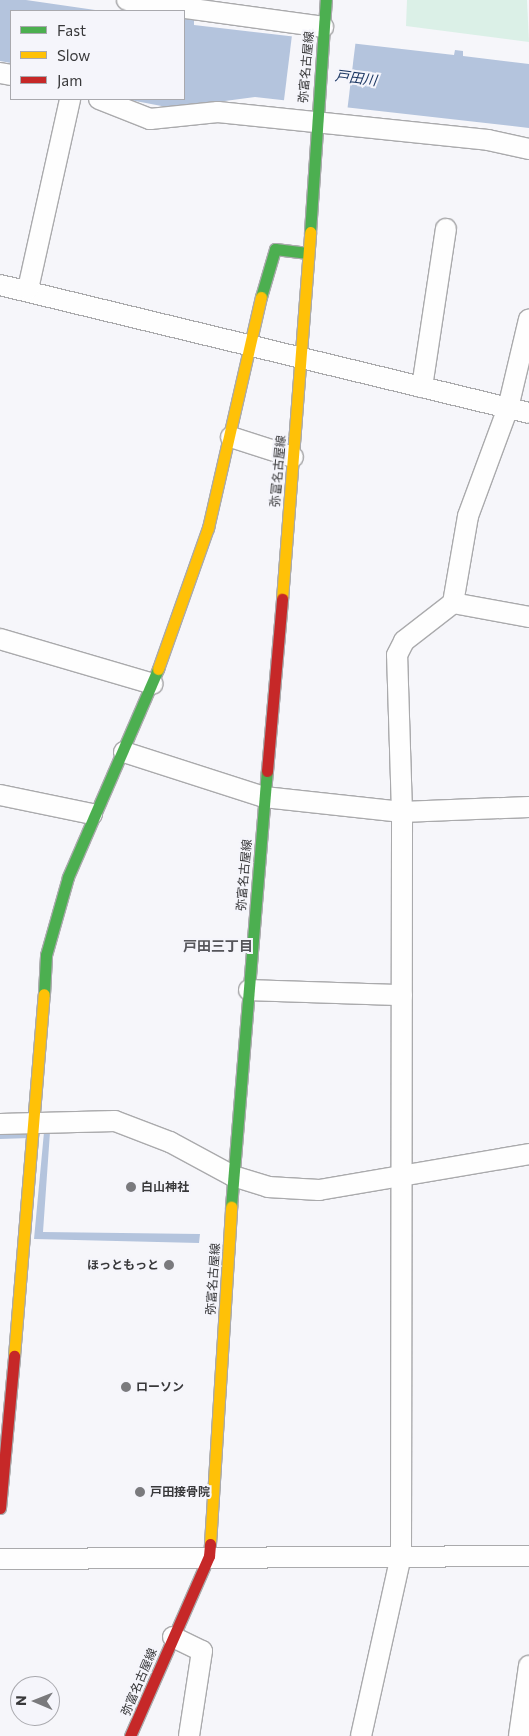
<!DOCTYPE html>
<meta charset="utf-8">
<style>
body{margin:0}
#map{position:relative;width:529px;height:1736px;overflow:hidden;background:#f6f6fa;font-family:Commissioner,"Noto Sans JP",sans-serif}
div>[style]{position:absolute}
.green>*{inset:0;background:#dbf0e7}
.water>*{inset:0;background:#b4c4dd}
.pier>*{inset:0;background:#f6f6fa;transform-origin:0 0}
.roads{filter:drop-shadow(1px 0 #aaaaac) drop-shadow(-1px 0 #aaaaac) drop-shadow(0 1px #aaaaac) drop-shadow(0 -1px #aaaaac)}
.street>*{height:20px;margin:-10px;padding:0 10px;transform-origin:10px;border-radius:10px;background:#fefefe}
.fast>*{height:11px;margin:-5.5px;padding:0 5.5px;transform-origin:5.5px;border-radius:5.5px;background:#4caf50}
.slow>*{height:11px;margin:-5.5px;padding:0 5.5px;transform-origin:5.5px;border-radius:5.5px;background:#ffc107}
.jam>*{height:11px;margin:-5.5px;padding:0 5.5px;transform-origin:5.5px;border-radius:5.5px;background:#c62828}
.dots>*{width:14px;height:14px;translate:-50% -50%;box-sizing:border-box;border:2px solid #f5f5fb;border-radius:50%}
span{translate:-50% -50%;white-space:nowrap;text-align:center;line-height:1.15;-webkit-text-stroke:4px #f5f5fb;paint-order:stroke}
.street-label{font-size:12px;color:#38383a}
.poi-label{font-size:12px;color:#38383a;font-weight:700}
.left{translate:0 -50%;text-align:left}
.right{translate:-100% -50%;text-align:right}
.water-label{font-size:14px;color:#16325e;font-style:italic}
.neighbourhood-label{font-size:14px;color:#56565b;font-weight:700}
.legend{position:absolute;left:10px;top:10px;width:175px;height:90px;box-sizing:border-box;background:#f5f5fb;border:1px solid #a9a9ae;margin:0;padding:6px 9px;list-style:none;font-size:15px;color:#38383a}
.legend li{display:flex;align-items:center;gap:10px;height:25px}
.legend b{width:25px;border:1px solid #a9a9ae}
.north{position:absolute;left:10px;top:1676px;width:50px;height:50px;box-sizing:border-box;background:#f5f5fb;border:1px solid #a9a9ae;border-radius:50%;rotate:271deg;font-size:14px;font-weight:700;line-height:20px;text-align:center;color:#38383a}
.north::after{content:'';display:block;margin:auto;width:18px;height:22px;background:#7a7a7d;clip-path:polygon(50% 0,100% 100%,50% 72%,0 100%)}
</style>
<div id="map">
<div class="green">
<div style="clip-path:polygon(407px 0,527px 0,529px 42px,406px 26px)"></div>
</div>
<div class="water">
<div style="clip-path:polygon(0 0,26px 0,102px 11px,11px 11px,11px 63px,0 61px)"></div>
<div style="clip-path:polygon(183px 0,194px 3px,194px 25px,454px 55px,455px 50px,463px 51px,463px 56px,529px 64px,529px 128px,255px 97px,172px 108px,125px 99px,184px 99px)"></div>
<div style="clip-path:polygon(44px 1132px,50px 1132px,43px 1232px,200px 1234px,199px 1243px,34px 1239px)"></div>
<div style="clip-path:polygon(29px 1133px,30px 1138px,0 1139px,0 1135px)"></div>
</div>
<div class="pier">
<div style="left:292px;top:35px;width:64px;height:67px;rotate:7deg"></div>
</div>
<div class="roads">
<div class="street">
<div style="left:127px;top:0;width:198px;rotate:7.8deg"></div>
<div style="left:0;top:73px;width:11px;rotate:10deg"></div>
<div style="left:99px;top:99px;width:55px;rotate:21.4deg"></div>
<div style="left:150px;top:119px;width:68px;rotate:-5.9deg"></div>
<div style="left:218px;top:112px;width:271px;rotate:5.9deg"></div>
<div style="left:488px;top:140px;width:42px;rotate:12.4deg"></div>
<div style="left:0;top:285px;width:544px;rotate:13.6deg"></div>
<div style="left:28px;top:289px;width:195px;rotate:-77.5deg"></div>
<div style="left:422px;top:387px;width:160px;rotate:-81.4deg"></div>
<div style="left:231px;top:437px;width:65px;rotate:17.9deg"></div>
<div style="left:453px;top:603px;width:88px;rotate:-80.2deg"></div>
<div style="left:468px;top:516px;width:115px;rotate:-69.7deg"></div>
<div style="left:508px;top:408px;width:91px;rotate:-76.7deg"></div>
<div style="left:0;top:639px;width:159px;rotate:16.4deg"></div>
<div style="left:124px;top:752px;width:147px;rotate:17.8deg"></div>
<div style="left:264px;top:797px;width:139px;rotate:6.2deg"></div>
<div style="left:402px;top:812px;width:127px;rotate:-2.3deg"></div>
<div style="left:0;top:795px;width:94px;rotate:11.7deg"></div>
<div style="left:249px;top:990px;width:153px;rotate:1.9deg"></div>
<div style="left:0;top:1124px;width:115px;rotate:-1.5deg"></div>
<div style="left:115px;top:1121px;width:59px;rotate:20.9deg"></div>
<div style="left:170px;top:1142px;width:72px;rotate:28.4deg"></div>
<div style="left:233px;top:1176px;width:37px;rotate:17deg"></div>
<div style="left:268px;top:1187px;width:51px;rotate:3.4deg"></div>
<div style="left:319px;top:1190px;width:213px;rotate:-9.7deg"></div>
<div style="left:0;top:1559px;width:529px;rotate:-0.32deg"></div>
<div style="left:173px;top:1637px;width:32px;rotate:26deg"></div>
<div style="left:202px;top:1651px;width:86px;rotate:98.7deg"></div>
<div style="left:361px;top:1736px;width:184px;rotate:-77.5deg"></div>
<div style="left:401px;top:1556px;width:744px;rotate:-89.92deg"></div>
<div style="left:402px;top:812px;width:157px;rotate:-91.8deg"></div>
<div style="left:397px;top:655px;width:16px;rotate:-63deg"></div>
<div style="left:404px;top:641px;width:62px;rotate:-37.8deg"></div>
<div style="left:453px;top:603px;width:77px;rotate:10.4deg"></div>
<div style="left:519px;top:1736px;width:71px;rotate:-81.9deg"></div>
</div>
<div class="fast">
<div style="left:310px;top:232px;width:233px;rotate:-86.1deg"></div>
<div style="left:261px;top:297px;width:50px;rotate:-73.7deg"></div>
<div style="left:275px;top:249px;width:33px;rotate:7deg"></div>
<div style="left:44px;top:994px;width:39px;rotate:-87deg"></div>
<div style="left:46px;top:955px;width:81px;rotate:-74.2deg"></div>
<div style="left:68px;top:877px;width:227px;rotate:-66.6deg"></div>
<div style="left:231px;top:1207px;width:437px;rotate:-85.3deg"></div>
</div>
<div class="slow">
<div style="left:282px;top:599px;width:368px;rotate:-85.6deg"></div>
<div style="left:158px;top:669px;width:150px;rotate:-70.5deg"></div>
<div style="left:208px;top:528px;width:237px;rotate:-77.1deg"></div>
<div style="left:14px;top:1356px;width:363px;rotate:-85.3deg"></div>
<div style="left:210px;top:1544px;width:338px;rotate:-86.4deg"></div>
</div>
<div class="jam">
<div style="left:267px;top:771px;width:173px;rotate:-85deg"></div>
<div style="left:0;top:1508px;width:153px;rotate:-84.7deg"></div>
<div style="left:130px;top:1736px;width:197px;rotate:-66.3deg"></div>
<div style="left:209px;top:1556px;width:12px;rotate:-85deg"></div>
</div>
</div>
<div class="dots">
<div style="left:131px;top:1187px;background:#7a7a7d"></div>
<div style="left:169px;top:1265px;background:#7a7a7d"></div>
<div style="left:126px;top:1387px;background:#7a7a7d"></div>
<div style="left:140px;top:1492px;background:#7a7a7d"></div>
</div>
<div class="street-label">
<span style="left:306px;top:67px;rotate:-85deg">弥富名古屋線</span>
<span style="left:278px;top:471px;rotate:-85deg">弥富名古屋線</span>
<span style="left:244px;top:875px;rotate:-85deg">弥富名古屋線</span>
<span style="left:213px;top:1279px;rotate:-86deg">弥富名古屋線</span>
<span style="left:139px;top:1682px;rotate:-67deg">弥富名古屋線</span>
</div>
<div class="poi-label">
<span class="left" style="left:141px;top:1187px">白山神社</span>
<span class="right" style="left:159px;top:1265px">ほっともっと</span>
<span class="left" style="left:136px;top:1387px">ローソン</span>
<span class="left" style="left:150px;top:1492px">戸田接骨院</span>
</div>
<div class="water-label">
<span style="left:356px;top:78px;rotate:7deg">戸田川</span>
</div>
<div class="neighbourhood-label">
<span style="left:218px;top:946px">戸田三丁目</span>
</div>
<ul class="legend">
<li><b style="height:6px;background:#4caf50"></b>Fast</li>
<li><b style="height:6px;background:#ffc107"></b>Slow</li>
<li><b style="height:6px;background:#c62828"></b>Jam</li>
</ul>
<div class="north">N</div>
</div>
